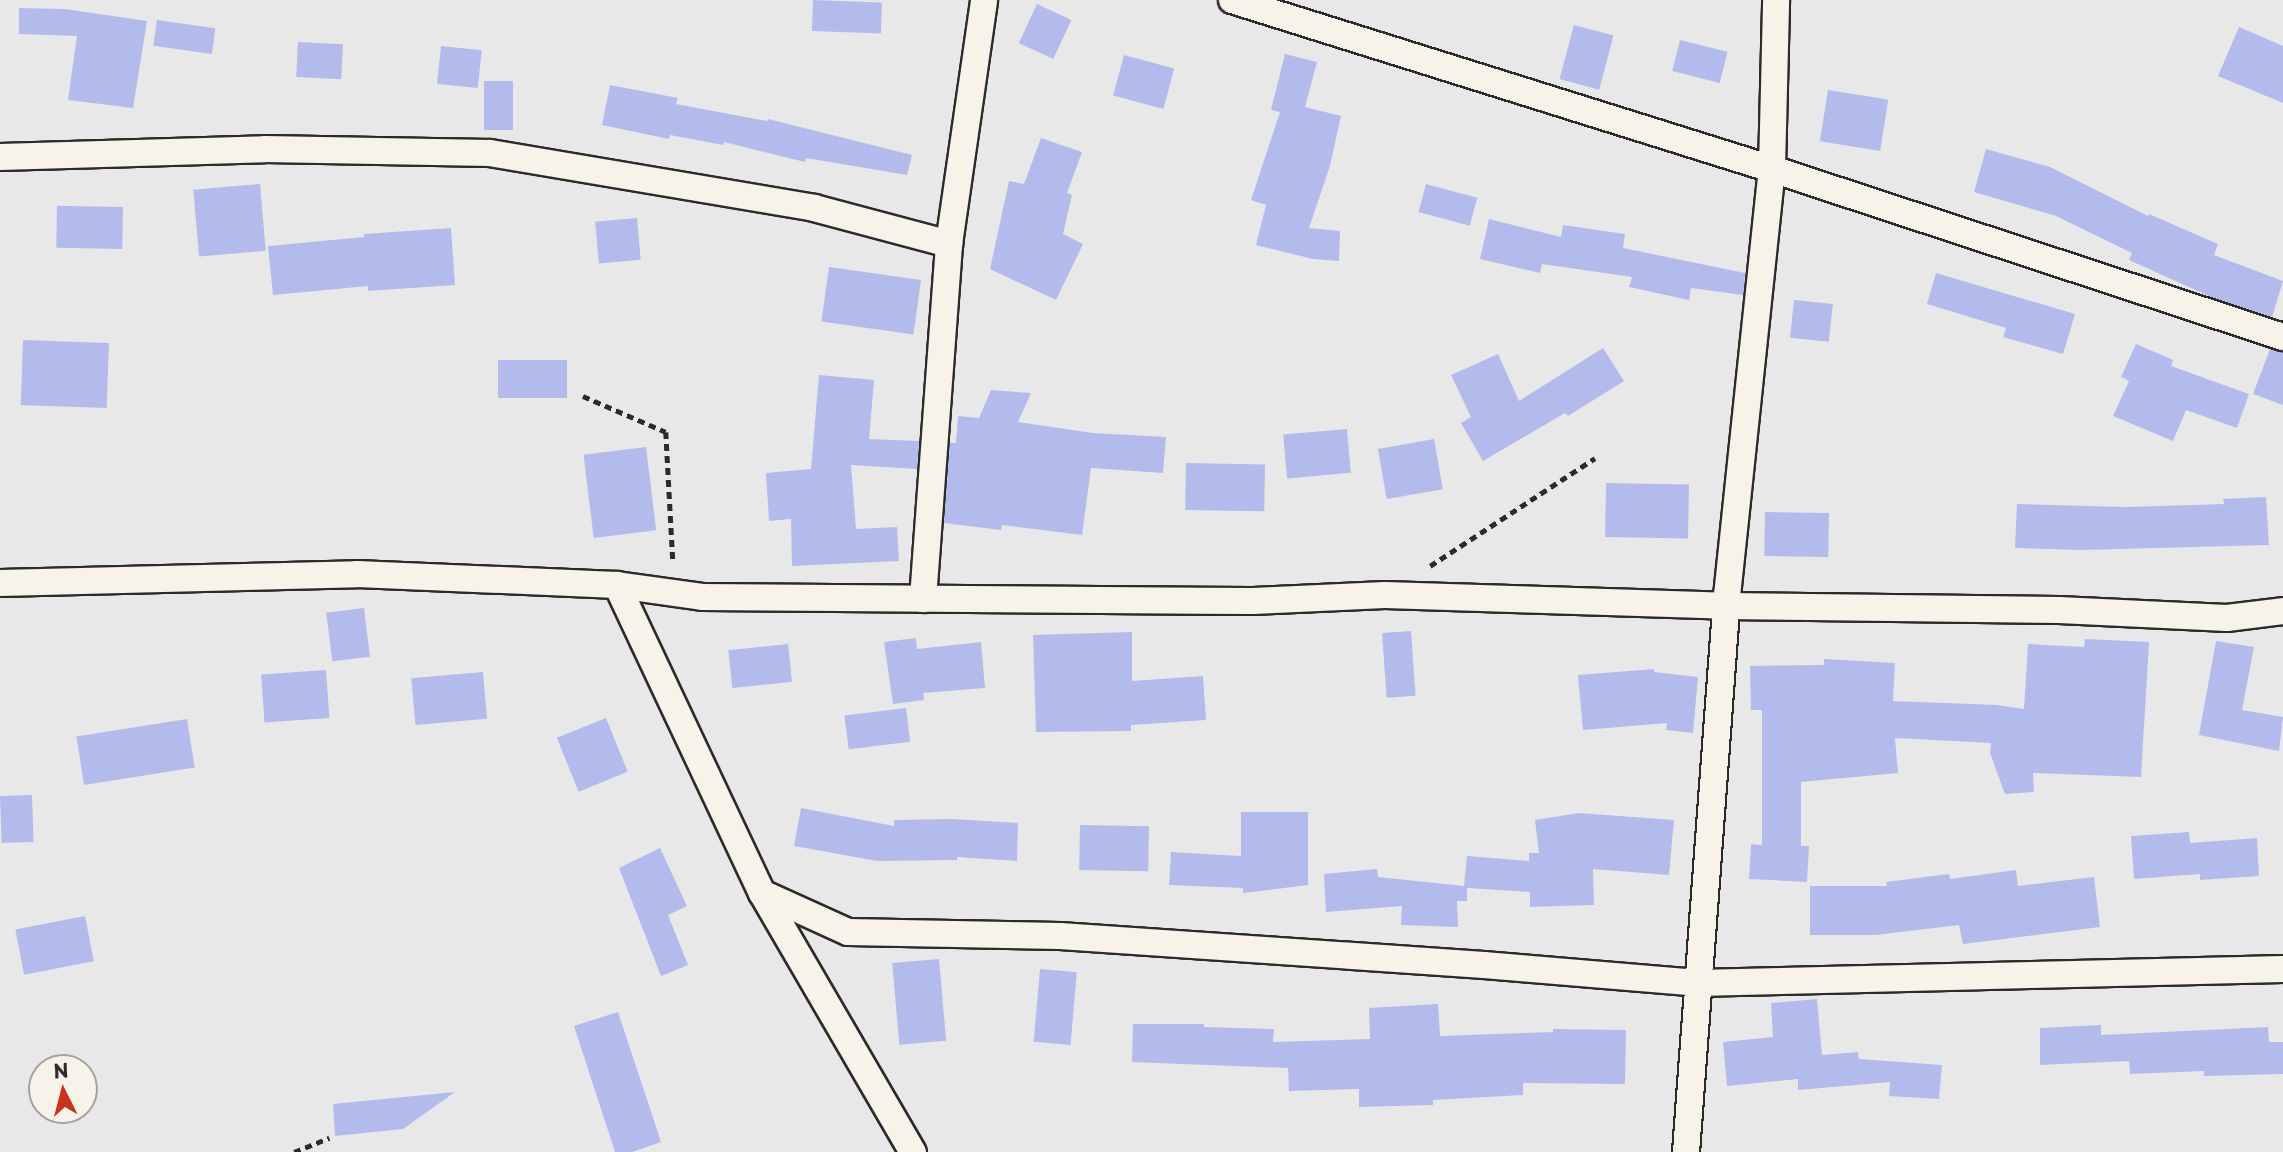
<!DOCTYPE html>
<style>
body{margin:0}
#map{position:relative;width:2283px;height:1152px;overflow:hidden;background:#e9e8e9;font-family:"Playpen Sans",sans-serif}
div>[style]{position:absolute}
.building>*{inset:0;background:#b3bbec;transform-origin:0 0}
.path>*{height:4.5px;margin-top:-2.25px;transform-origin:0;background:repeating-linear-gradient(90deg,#2b2b2b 0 7px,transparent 0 12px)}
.roads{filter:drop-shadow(2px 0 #2b2b2b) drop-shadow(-2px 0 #2b2b2b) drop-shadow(0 2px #2b2b2b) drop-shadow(0 -2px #2b2b2b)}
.street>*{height:26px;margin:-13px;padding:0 13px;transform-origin:13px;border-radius:13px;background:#f7f3e8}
span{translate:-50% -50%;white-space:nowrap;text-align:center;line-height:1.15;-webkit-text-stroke:5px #f7f3e8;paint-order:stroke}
.north{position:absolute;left:28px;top:1054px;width:70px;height:70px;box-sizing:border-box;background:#f7f3e8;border:2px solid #a5a39c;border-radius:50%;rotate:354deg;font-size:19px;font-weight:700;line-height:28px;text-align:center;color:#2b2b2b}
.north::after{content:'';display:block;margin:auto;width:24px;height:32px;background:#c8321e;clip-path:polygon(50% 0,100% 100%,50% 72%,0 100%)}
</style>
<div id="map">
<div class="building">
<div style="left:813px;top:0;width:69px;height:31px;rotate:2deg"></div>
<div style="left:1037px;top:4px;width:38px;height:43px;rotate:25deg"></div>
<div style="clip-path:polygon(19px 8px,65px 9px,147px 21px,133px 108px,68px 100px,77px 36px,19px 34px)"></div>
<div style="left:157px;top:20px;width:59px;height:26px;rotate:8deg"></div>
<div style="left:1574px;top:25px;width:41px;height:56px;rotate:15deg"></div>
<div style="clip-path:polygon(2239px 27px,2283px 46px,2283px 103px,2218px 76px)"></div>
<div style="left:1680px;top:40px;width:49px;height:32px;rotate:14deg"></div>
<div style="left:298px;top:42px;width:45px;height:35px;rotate:3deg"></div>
<div style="left:441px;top:46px;width:41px;height:38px;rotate:6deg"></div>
<div style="clip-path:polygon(1285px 54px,1317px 62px,1305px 107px,1341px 116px,1330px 166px,1309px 228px,1340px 231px,1339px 261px,1313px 259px,1256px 245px,1266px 205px,1251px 200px,1280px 112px,1271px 110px)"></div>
<div style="left:1124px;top:55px;width:52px;height:42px;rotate:15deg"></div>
<div style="left:484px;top:81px;width:29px;height:49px"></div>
<div style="clip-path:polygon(610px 85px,678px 98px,676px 104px,767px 121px,768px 119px,912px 155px,907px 175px,806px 158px,805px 162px,724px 142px,723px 145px,670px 135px,669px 139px,602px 125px)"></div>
<div style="left:1828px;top:90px;width:61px;height:52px;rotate:9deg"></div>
<div style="clip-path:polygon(1041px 138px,1082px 152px,1067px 193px,1072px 195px,1063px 234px,1083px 244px,1056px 300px,990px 269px,1009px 181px,1024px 184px)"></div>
<div style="clip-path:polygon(1986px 149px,2050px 167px,2148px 216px,2149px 214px,2218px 244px,2214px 255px,2283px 281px,2272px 317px,2211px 297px,2129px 260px,2132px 253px,2056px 216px,1974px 192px)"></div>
<div style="left:260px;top:184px;width:67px;height:67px;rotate:85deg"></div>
<div style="left:1426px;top:184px;width:53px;height:29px;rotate:15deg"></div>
<div style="left:123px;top:207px;width:42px;height:66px;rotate:91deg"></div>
<div style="left:637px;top:218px;width:42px;height:42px;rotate:85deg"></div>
<div style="clip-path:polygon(1489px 219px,1561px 237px,1563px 225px,1625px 234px,1623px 248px,1745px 273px,1743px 295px,1691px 288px,1689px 300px,1629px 287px,1632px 277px,1542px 264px,1540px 273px,1480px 259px)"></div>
<div style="clip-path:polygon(451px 228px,455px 285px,368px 291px,368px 286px,273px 295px,268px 246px,364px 237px,364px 234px)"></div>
<div style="left:829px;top:267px;width:93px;height:55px;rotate:8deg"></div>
<div style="clip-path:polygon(1936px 273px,2075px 314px,2063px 354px,2003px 337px,2006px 328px,1927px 304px)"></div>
<div style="left:1794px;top:300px;width:39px;height:38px;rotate:6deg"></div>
<div style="left:23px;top:340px;width:86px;height:65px;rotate:2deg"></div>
<div style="clip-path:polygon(2136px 344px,2173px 360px,2171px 366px,2249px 394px,2237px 428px,2186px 410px,2173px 441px,2113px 416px,2129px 381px,2121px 377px)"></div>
<div style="clip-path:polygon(1603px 348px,1624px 381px,1568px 416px,1565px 413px,1483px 461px,1461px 423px,1471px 417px,1451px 375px,1498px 354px,1519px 401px)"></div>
<div style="clip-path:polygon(2270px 349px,2283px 352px,2283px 405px,2253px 394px)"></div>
<div style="left:498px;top:360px;width:69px;height:38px"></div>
<div style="clip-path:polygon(819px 375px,874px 380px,869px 439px,919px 441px,917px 469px,851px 465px,856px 529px,897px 527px,899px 561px,792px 566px,791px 519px,769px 521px,766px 473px,811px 469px)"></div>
<div style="clip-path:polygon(991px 390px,1031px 393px,1018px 422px,1093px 433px,1166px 437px,1163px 473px,1091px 468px,1082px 535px,1002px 525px,1001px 530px,944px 523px,950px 443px,956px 443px,958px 416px,979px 418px)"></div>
<div style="left:1347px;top:429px;width:44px;height:64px;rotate:85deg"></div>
<div style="left:1434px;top:439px;width:51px;height:57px;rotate:80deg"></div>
<div style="left:646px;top:447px;width:84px;height:63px;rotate:83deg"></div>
<div style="left:1186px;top:463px;width:79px;height:47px;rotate:1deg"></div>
<div style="left:1606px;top:483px;width:83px;height:54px;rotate:1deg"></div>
<div style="clip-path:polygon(2266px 497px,2269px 545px,2082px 550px,2015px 548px,2017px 504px,2125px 507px,2224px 504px,2223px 499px)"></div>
<div style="left:1765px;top:512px;width:64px;height:44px;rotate:1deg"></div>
<div style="left:364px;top:608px;width:49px;height:38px;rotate:83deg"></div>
<div style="left:1411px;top:631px;width:65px;height:29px;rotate:86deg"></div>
<div style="clip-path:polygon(1132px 632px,1132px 681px,1203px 676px,1206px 720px,1131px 725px,1131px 731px,1036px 732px,1033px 635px)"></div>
<div style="clip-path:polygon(916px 638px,917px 649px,981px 642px,985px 688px,923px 693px,924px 700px,893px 704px,884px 642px)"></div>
<div style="clip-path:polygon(2085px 639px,2149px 642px,2141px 777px,2033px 773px,2034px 792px,2005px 794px,1990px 753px,1991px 743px,1895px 738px,1898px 773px,1801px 782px,1801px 846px,1809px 846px,1807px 882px,1749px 879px,1751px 844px,1762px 845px,1762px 710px,1751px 710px,1750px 666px,1824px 665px,1824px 659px,1895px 663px,1893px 701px,1997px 705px,2024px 709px,2028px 644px,2084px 647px)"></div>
<div style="clip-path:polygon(2216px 641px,2254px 647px,2242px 710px,2283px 717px,2279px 751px,2199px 735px)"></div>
<div style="left:788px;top:644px;width:38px;height:60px;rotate:84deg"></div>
<div style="clip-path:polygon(1654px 669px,1654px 672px,1698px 677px,1693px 733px,1666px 730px,1667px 723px,1583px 730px,1578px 675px)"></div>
<div style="left:326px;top:670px;width:48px;height:65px;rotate:86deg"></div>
<div style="left:483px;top:672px;width:47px;height:72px;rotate:85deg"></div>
<div style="left:906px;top:708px;width:34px;height:62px;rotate:83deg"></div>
<div style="left:606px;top:718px;width:58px;height:53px;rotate:68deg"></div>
<div style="left:187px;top:719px;width:49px;height:112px;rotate:81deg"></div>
<div style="left:32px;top:795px;width:47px;height:32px;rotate:88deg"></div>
<div style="clip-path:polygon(801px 808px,894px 826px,894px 820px,952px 819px,1018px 823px,1017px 861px,957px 857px,957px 860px,877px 861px,794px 846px)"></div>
<div style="clip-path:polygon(1241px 812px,1308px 812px,1308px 885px,1243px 893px,1243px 888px,1169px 885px,1171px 852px,1241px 856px)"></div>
<div style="clip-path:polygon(1579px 813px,1674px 820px,1669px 875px,1593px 869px,1594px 905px,1530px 907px,1530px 892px,1467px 888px,1467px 901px,1457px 901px,1458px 927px,1401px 925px,1402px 906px,1326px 912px,1324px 874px,1377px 869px,1378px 877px,1464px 886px,1467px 856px,1529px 861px,1529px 853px,1539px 853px,1535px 820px)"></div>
<div style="left:1080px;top:825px;width:69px;height:45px;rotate:1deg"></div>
<div style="clip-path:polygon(2189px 832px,2190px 843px,2257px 838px,2259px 876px,2200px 880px,2200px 874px,2134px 879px,2131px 836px)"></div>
<div style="clip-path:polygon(660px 848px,687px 906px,668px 915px,688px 965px,661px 976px,619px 868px)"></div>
<div style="clip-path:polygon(2016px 870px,2018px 886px,2094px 877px,2100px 927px,1963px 944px,1959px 925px,1876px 935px,1810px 935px,1810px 886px,1887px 886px,1886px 882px,1949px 874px,1950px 879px)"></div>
<div style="left:85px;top:916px;width:46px;height:71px;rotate:79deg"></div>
<div style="left:939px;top:959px;width:82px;height:47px;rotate:85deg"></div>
<div style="left:1040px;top:969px;width:37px;height:73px;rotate:5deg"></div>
<div style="clip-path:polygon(1817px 999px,1822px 1055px,1858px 1052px,1859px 1059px,1942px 1065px,1939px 1099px,1889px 1096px,1890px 1082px,1798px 1090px,1798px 1079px,1727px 1086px,1723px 1042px,1773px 1037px,1771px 1003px)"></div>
<div style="clip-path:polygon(1438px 1004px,1440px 1036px,1553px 1032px,1553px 1029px,1626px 1030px,1625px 1084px,1523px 1083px,1523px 1095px,1433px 1100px,1433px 1105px,1359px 1107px,1359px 1089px,1289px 1091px,1288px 1068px,1132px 1062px,1133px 1024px,1204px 1024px,1204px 1027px,1274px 1029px,1273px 1042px,1370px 1039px,1369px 1008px)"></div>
<div style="clip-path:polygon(618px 1012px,661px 1142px,632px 1152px,615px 1152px,574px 1026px)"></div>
<div style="clip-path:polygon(2101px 1025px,2101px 1035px,2268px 1027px,2269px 1042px,2283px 1042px,2283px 1074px,2204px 1076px,2204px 1071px,2130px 1074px,2129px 1061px,2040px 1065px,2040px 1028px)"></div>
<div style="clip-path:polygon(455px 1092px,403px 1129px,335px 1136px,333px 1104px)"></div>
</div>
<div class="path">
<div style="left:583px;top:396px;width:90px;rotate:23.4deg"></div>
<div style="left:666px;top:432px;width:130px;rotate:86.9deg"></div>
<div style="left:1430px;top:566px;width:197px;rotate:-33.2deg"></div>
<div style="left:294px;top:1152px;width:38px;rotate:-22deg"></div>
</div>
<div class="roads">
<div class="street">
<div style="left:1232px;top:0;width:566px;rotate:17.38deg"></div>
<div style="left:1772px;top:169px;width:538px;rotate:18.2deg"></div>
<div style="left:0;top:157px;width:265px;rotate:-1.7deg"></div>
<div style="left:265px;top:149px;width:225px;rotate:1deg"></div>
<div style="left:490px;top:153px;width:329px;rotate:9.6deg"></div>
<div style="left:814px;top:208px;width:140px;rotate:14.9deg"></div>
<div style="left:0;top:583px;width:357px;rotate:-1.4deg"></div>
<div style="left:357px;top:574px;width:260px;rotate:2.4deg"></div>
<div style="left:617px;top:585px;width:86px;rotate:8deg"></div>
<div style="left:702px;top:597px;width:551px;rotate:0.42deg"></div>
<div style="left:1253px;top:601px;width:132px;rotate:-2.6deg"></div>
<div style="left:1385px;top:595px;width:341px;rotate:1.8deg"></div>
<div style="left:1726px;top:606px;width:333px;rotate:0.7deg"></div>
<div style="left:2059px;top:610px;width:168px;rotate:2.7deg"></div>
<div style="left:2227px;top:618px;width:56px;rotate:-7.1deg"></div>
<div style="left:617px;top:585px;width:340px;rotate:64.8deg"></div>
<div style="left:762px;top:893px;width:300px;rotate:59.8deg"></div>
<div style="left:923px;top:599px;width:356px;rotate:-85.8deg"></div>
<div style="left:949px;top:244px;width:246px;rotate:-81.8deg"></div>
<div style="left:762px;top:893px;width:94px;rotate:24.4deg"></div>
<div style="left:848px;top:932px;width:212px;rotate:1.1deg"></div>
<div style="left:1060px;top:936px;width:425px;rotate:3.9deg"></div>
<div style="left:1484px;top:965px;width:214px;rotate:4.8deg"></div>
<div style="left:1697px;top:983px;width:586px;rotate:-1.37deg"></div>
<div style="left:1686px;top:1152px;width:558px;rotate:-85.78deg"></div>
<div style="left:1727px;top:596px;width:429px;rotate:-84deg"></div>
<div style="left:1772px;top:169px;width:169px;rotate:-88.6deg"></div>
</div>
</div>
<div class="north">N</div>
</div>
